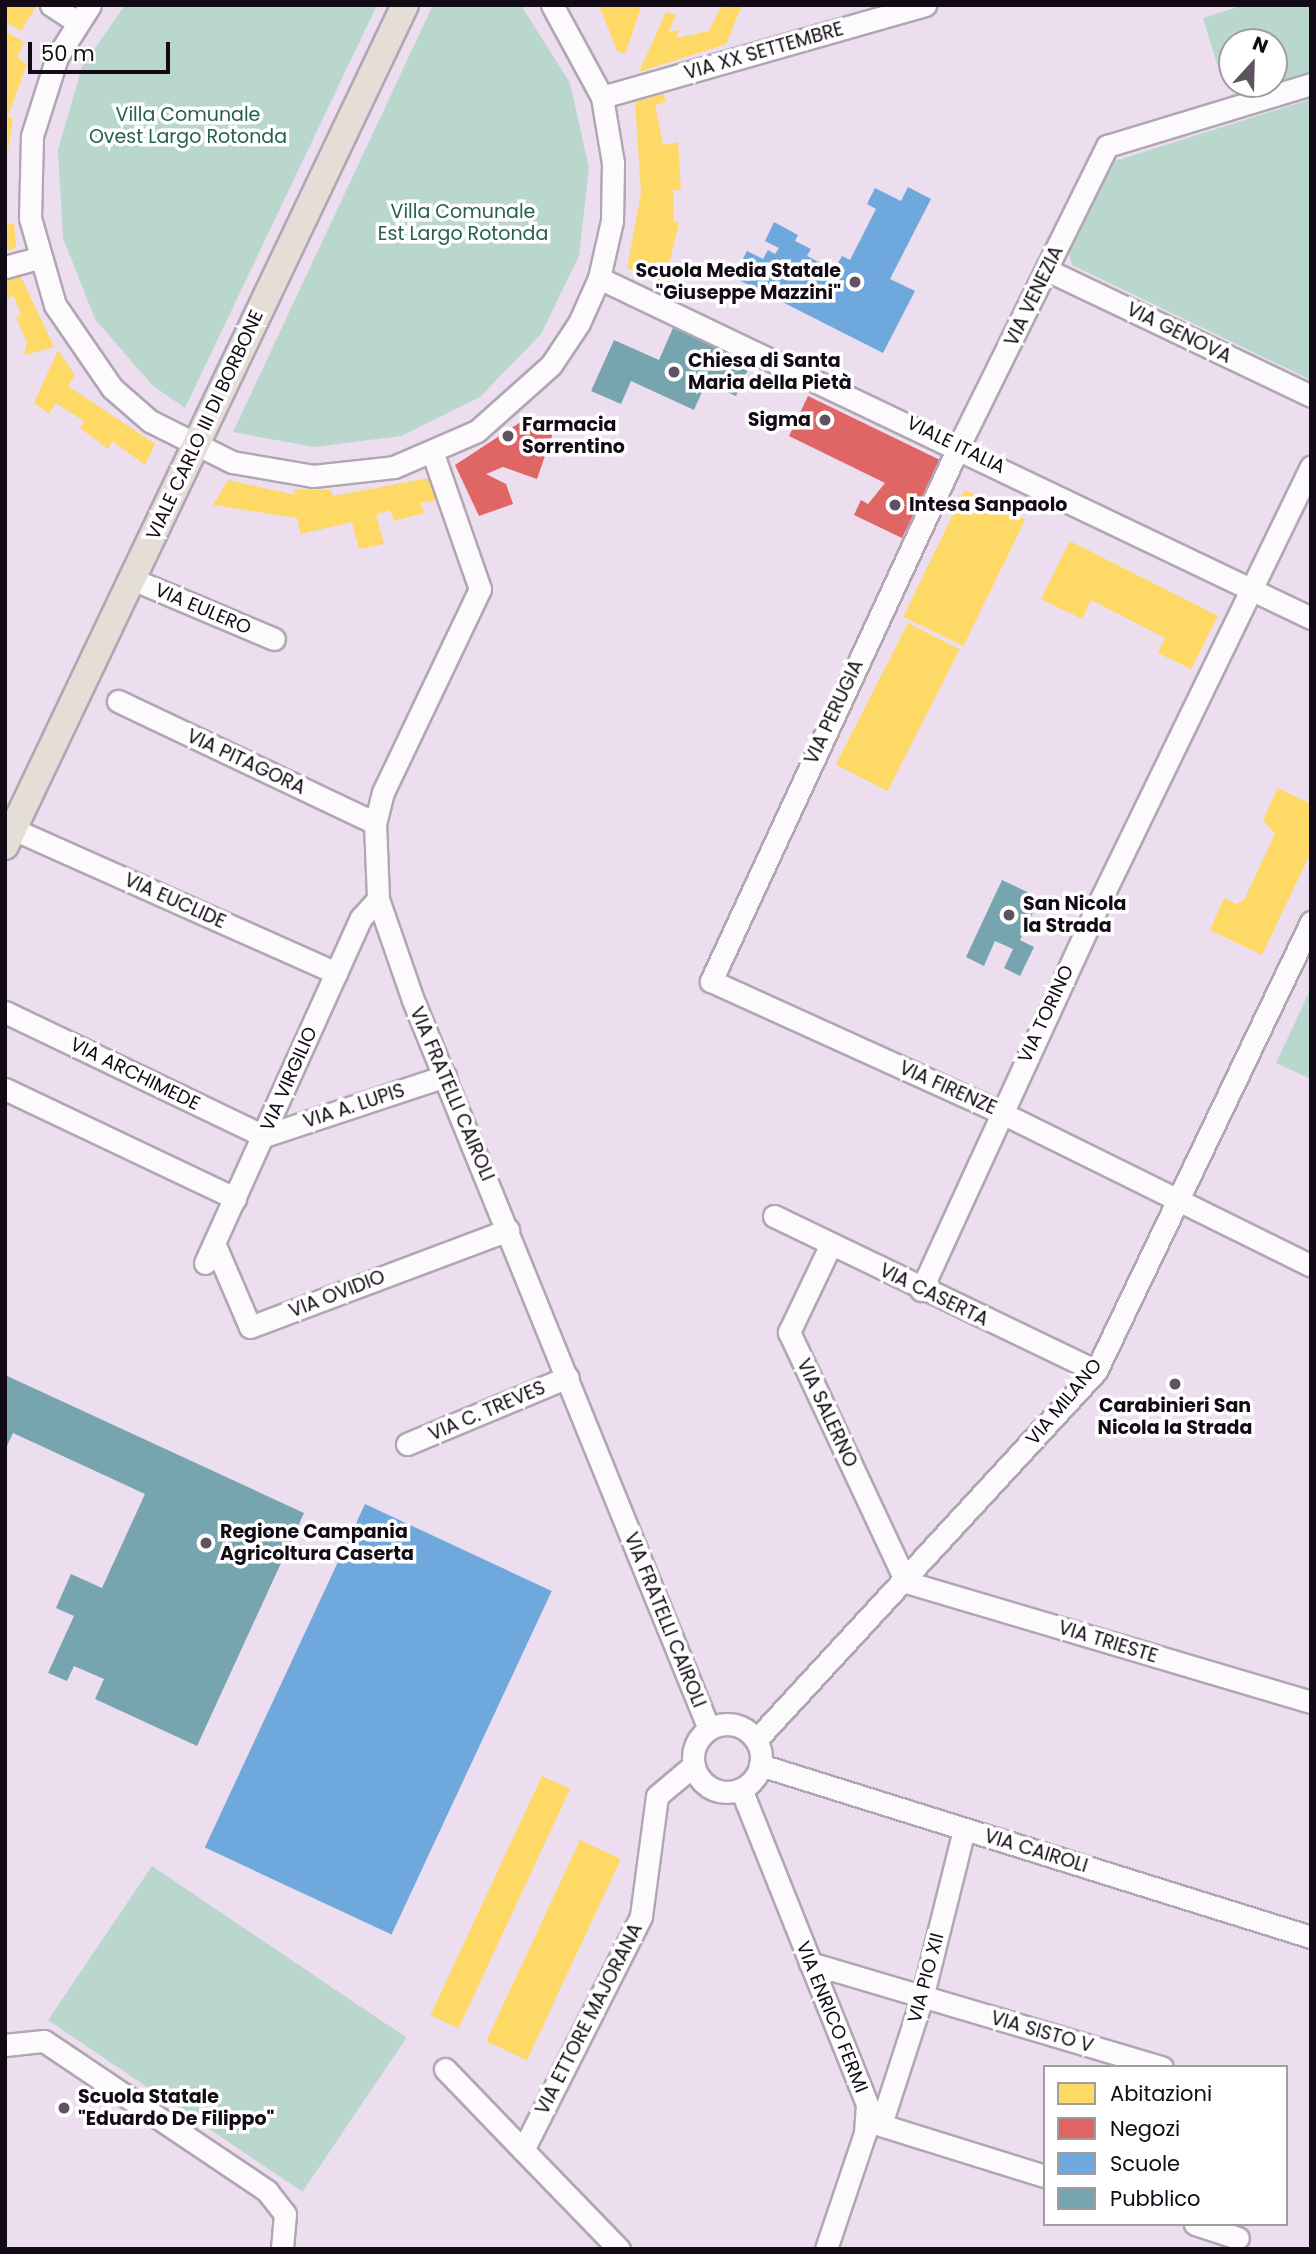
<!DOCTYPE html>
<meta charset="utf-8">
<style>
body{margin:0}
#map{position:relative;width:1316px;height:2254px;overflow:hidden;background:#ecdeee;font-family:Poppins,sans-serif}
div>[style]{position:absolute}
.green>*{inset:0;background:#b9d7cd;transform-origin:0 0}
.homes>*{inset:0;background:#ffd966;transform-origin:0 0}
.shops>*{inset:0;background:#e06666}
.schools>*{inset:0;background:#6fa8dc;transform-origin:0 0}
.public>*{inset:0;background:#76a5af}
.roads{filter:drop-shadow(2px 0 #b1a6b3) drop-shadow(-2px 0 #b1a6b3) drop-shadow(0 2px #b1a6b3) drop-shadow(0 -2px #b1a6b3)}
.minor>*{height:21px;margin:-10.5px;padding:0 10.5px;transform-origin:10.5px;border-radius:10.5px;background:#fcfafc}
.minor>.ring{margin:-10.5px;padding:0;box-sizing:content-box;background:none;border:21px solid #fcfafc;border-radius:50%}
.major>*{height:26px;margin:-13px;padding:0 13px;transform-origin:13px;border-radius:13px;background:#e4ded6}
.dots>*{width:19px;height:19px;translate:-50% -50%;box-sizing:border-box;border:4px solid #fff;border-radius:50%}
span{translate:-50% -50%;white-space:nowrap;text-align:center;line-height:1.15;-webkit-text-stroke:7px #fff;paint-order:stroke}
.street-label{font-size:19px;color:#120a14}
.park-label{font-size:19px;color:#256048}
.poi-label{font-size:19px;color:#120a14;font-weight:700}
.right{translate:-100% -50%;text-align:right}
.left{translate:0 -50%;text-align:left}
.frame{position:absolute;inset:0;border:7px solid #120a14;pointer-events:none}
.legend{position:absolute;left:1043px;top:2065px;width:245px;height:161px;box-sizing:border-box;background:#fff;border:2px solid #a09da1;margin:0;padding:9px 12px;list-style:none;font-size:21px;color:#120a14}
.legend li{display:flex;align-items:center;gap:14px;height:35px}
.legend b{width:35px;border:2px solid #a09da1}
.north{position:absolute;left:1218px;top:28px;width:70px;height:70px;box-sizing:border-box;background:#fff;border:2px solid #a09da1;border-radius:50%;rotate:22deg;font-size:19px;font-weight:700;line-height:28px;text-align:center;color:#120a14}
.north::after{content:'';display:block;margin:auto;width:24px;height:32px;background:#5e5460;clip-path:polygon(50% 0,100% 100%,50% 72%,0 100%)}
.scale{position:absolute;left:28px;top:42px;width:142px;height:32px;box-sizing:border-box;border:4px solid #120a14;border-top:0;padding-left:9px;font-size:21px;line-height:24px;white-space:nowrap;color:#120a14;-webkit-text-stroke:5px #fff;paint-order:stroke}
</style>
<div id="map">
<div class="green">
<div style="clip-path:polygon(125px 5px,377px 5px,185px 408px,152px 385px,95px 319px,63px 238px,58px 150px,82px 67px)"></div>
<div style="clip-path:polygon(433px 5px,521px 5px,570px 83px,589px 168px,579px 256px,541px 334px,480px 397px,401px 436px,314px 447px,233px 432px)"></div>
<div style="clip-path:polygon(1243px 5px,1311px 5px,1311px 73px,1248px 92px,1239px 84px,1274px 84px,1274px 42px,1232px 42px,1232px 78px,1217px 64px,1203px 18px)"></div>
<div style="clip-path:polygon(1311px 99px,1311px 380px,1072px 265px,1069px 254px,1115px 161px)"></div>
<div style="clip-path:polygon(1311px 988px,1311px 1079px,1276px 1063px)"></div>
<div style="left:152px;top:1866px;width:307px;height:186px;rotate:34deg"></div>
</div>
<div class="homes">
<div style="clip-path:polygon(5px 5px,37px 5px,21px 31px,5px 22px)"></div>
<div style="clip-path:polygon(599px 5px,642px 5px,625px 54px,617px 51px)"></div>
<div style="clip-path:polygon(722px 5px,742px 5px,726px 44px,639px 72px,666px 12px,676px 15px,669px 32px,679px 30px,677px 38px,709px 31px)"></div>
<div style="clip-path:polygon(5px 31px,24px 42px,17px 58px,27px 64px,8px 116px,13px 119px,8px 150px)"></div>
<div style="clip-path:polygon(663px 94px,666px 102px,655px 105px,663px 145px,678px 142px,681px 190px,673px 190px,674px 222px,679px 223px,664px 285px,627px 268px,641px 193px,635px 102px)"></div>
<div style="clip-path:polygon(14px 223px,16px 248px,5px 251px,5px 225px)"></div>
<div style="clip-path:polygon(20px 275px,54px 347px,24px 355px,27px 342px,16px 318px,21px 315px,14px 296px,5px 299px,5px 277px)"></div>
<div style="clip-path:polygon(58px 350px,75px 375px,68px 386px,155px 444px,145px 465px,112px 441px,108px 449px,80px 428px,84px 421px,56px 403px,49px 414px,34px 403px)"></div>
<div style="clip-path:polygon(434px 477px,444px 499px,420px 503px,425px 513px,394px 521px,390px 510px,376px 515px,384px 544px,359px 549px,352px 522px,301px 534px,297px 518px,213px 505px,228px 480px,295px 495px,293px 489px,331px 490px,333px 496px)"></div>
<div style="left:965px;top:490px;width:67px;height:141px;rotate:26deg"></div>
<div style="clip-path:polygon(1070px 541px,1218px 616px,1191px 669px,1158px 653px,1165px 638px,1091px 600px,1082px 619px,1041px 599px)"></div>
<div style="left:908px;top:623px;width:58px;height:159px;rotate:27deg"></div>
<div style="clip-path:polygon(1278px 788px,1311px 804px,1311px 852px,1262px 955px,1210px 930px,1224px 898px,1236px 904px,1244px 900px,1275px 834px,1263px 820px)"></div>
<div style="left:542px;top:1776px;width:31px;height:264px;rotate:25deg"></div>
<div style="left:580px;top:1840px;width:45px;height:222px;rotate:25deg"></div>
</div>
<div class="shops">
<div style="clip-path:polygon(808px 396px,940px 460px,902px 538px,854px 515px,861px 500px,868px 504px,885px 483px,789px 436px)"></div>
<div style="clip-path:polygon(530px 416px,554px 430px,537px 479px,503px 467px,486px 474px,506px 484px,513px 504px,479px 516px,455px 465px)"></div>
</div>
<div class="schools">
<div style="clip-path:polygon(908px 187px,931px 199px,890px 279px,915px 291px,883px 353px,733px 277px,747px 251px,763px 259px,768px 250px,775px 254px,779px 248px,765px 241px,774px 222px,798px 235px,795px 241px,811px 249px,807px 256px,834px 270px,842px 256px,850px 260px,876px 209px,867px 204px,875px 188px,901px 201px)"></div>
<div style="left:365px;top:1504px;width:206px;height:379px;rotate:25deg"></div>
</div>
<div class="public">
<div style="clip-path:polygon(673px 328px,751px 363px,736px 396px,706px 383px,694px 410px,631px 381px,621px 404px,591px 391px,614px 340px,659px 360px)"></div>
<div style="clip-path:polygon(1002px 880px,1040px 898px,1020px 940px,1034px 947px,1020px 976px,1004px 968px,1013px 949px,995px 941px,984px 966px,966px 957px)"></div>
<div style="clip-path:polygon(5px 1375px,304px 1513px,197px 1746px,95px 1699px,104px 1679px,74px 1666px,67px 1681px,48px 1673px,74px 1616px,56px 1608px,71px 1574px,102px 1588px,145px 1494px,13px 1433px,5px 1450px)"></div>
</div>
<div class="roads">
<div class="minor">
<div style="left:51px;top:5px;width:31px;rotate:33deg"></div>
<div style="left:90px;top:5px;width:62px;rotate:122.4deg"></div>
<div style="left:57px;top:57px;width:83px;rotate:107.6deg"></div>
<div style="left:32px;top:136px;width:82px;rotate:91.4deg"></div>
<div style="left:30px;top:218px;width:91px;rotate:74deg"></div>
<div style="left:55px;top:305px;width:101px;rotate:55.5deg"></div>
<div style="left:112px;top:388px;width:50px;rotate:41deg"></div>
<div style="left:150px;top:421px;width:92px;rotate:26.6deg"></div>
<div style="left:232px;top:462px;width:82px;rotate:9.8deg"></div>
<div style="left:313px;top:476px;width:81px;rotate:-6.3deg"></div>
<div style="left:394px;top:467px;width:90px;rotate:-23.4deg"></div>
<div style="left:477px;top:431px;width:99px;rotate:-41.7deg"></div>
<div style="left:551px;top:365px;width:50px;rotate:-56.3deg"></div>
<div style="left:579px;top:323px;width:49px;rotate:-66deg"></div>
<div style="left:599px;top:278px;width:58px;rotate:-77.2deg"></div>
<div style="left:612px;top:221px;width:58px;rotate:-89deg"></div>
<div style="left:613px;top:163px;width:67px;rotate:-99.5deg"></div>
<div style="left:602px;top:97px;width:105px;rotate:-118.5deg"></div>
<div style="left:1311px;top:84px;width:213px;rotate:163.1deg"></div>
<div style="left:1107px;top:146px;width:335px;rotate:116.3deg"></div>
<div style="left:959px;top:446px;width:590px;rotate:114.87deg"></div>
<div style="left:711px;top:981px;width:317px;rotate:24.4deg"></div>
<div style="left:1000px;top:1112px;width:347px;rotate:26.3deg"></div>
<div style="left:602px;top:97px;width:336px;rotate:-15.9deg"></div>
<div style="left:5px;top:267px;width:34px;rotate:-15deg"></div>
<div style="left:1047px;top:270px;width:293px;rotate:25.5deg"></div>
<div style="left:599px;top:278px;width:789px;rotate:25.53deg"></div>
<div style="left:433px;top:454px;width:143px;rotate:70.8deg"></div>
<div style="left:480px;top:589px;width:225px;rotate:115.5deg"></div>
<div style="left:383px;top:792px;width:32px;rotate:104deg"></div>
<div style="left:375px;top:823px;width:76px;rotate:87.7deg"></div>
<div style="left:378px;top:899px;width:107px;rotate:70.9deg"></div>
<div style="left:413px;top:1000px;width:787px;rotate:67.9deg"></div>
<div style="left:132px;top:579px;width:154px;rotate:22.9deg"></div>
<div style="left:118px;top:701px;width:284px;rotate:25.4deg"></div>
<div style="left:13px;top:829px;width:354px;rotate:24deg"></div>
<div style="left:5px;top:1012px;width:287px;rotate:25.6deg"></div>
<div style="left:264px;top:1136px;width:191px;rotate:-18.3deg"></div>
<div style="left:5px;top:1089px;width:255px;rotate:25.4deg"></div>
<div style="left:774px;top:1216px;width:357px;rotate:25.7deg"></div>
<div style="left:214px;top:1243px;width:91px;rotate:66.8deg"></div>
<div style="left:250px;top:1327px;width:276px;rotate:-20.6deg"></div>
<div style="left:831px;top:1244px;width:98px;rotate:115.5deg"></div>
<div style="left:789px;top:1332px;width:276px;rotate:64.9deg"></div>
<div style="left:906px;top:1582px;width:422px;rotate:16.5deg"></div>
<div style="left:205px;top:1263px;width:379px;rotate:-65.7deg"></div>
<div style="left:361px;top:918px;width:25px;rotate:-48deg"></div>
<div style="left:921px;top:1290px;width:426px;rotate:-65.3deg"></div>
<div style="left:1099px;top:903px;width:485px;rotate:-64.1deg"></div>
<div style="left:407px;top:1444px;width:174px;rotate:-22.6deg"></div>
<div class="ring" style="left:693px;top:1724px;width:47px;height:47px"></div>
<div style="left:756px;top:1740px;width:502px;rotate:-47.34deg"></div>
<div style="left:1096px;top:1371px;width:498px;rotate:-64.4deg"></div>
<div style="left:760px;top:1765px;width:577px;rotate:17.34deg"></div>
<div style="left:741px;top:1789px;width:339px;rotate:68.2deg"></div>
<div style="left:867px;top:2104px;width:29px;rotate:94deg"></div>
<div style="left:865px;top:2133px;width:122px;rotate:108.6deg"></div>
<div style="left:810px;top:1963px;width:367px;rotate:16.5deg"></div>
<div style="left:5px;top:2045px;width:39px;rotate:-6deg"></div>
<div style="left:44px;top:2041px;width:269px;rotate:33.9deg"></div>
<div style="left:267px;top:2191px;width:29px;rotate:52deg"></div>
<div style="left:285px;top:2214px;width:35px;rotate:95deg"></div>
<div style="left:445px;top:2069px;width:112px;rotate:46.1deg"></div>
<div style="left:868px;top:2121px;width:185px;rotate:17.3deg"></div>
<div style="left:881px;top:2124px;width:133px;rotate:-72deg"></div>
<div style="left:922px;top:1998px;width:174px;rotate:-76deg"></div>
<div style="left:1195px;top:2224px;width:45px;rotate:18deg"></div>
<div style="left:619px;top:2249px;width:138px;rotate:-134.1deg"></div>
<div style="left:523px;top:2150px;width:262px;rotate:-63.2deg"></div>
<div style="left:641px;top:1916px;width:121px;rotate:-82.4deg"></div>
<div style="left:657px;top:1796px;width:48px;rotate:-40deg"></div>
</div>
<div class="major">
<div style="left:5px;top:846px;width:931px;rotate:-64.56deg"></div>
</div>
</div>
<div class="dots">
<div style="left:855px;top:282px;background:#5e5460"></div>
<div style="left:674px;top:372px;background:#5e5460"></div>
<div style="left:825px;top:420px;background:#5e5460"></div>
<div style="left:508px;top:436px;background:#5e5460"></div>
<div style="left:895px;top:505px;background:#5e5460"></div>
<div style="left:1009px;top:915px;background:#5e5460"></div>
<div style="left:1175px;top:1384px;background:#5e5460"></div>
<div style="left:206px;top:1543px;background:#5e5460"></div>
<div style="left:64px;top:2108px;background:#5e5460"></div>
</div>
<div class="street-label">
<span style="left:764px;top:51px;rotate:-16deg">VIA XX SETTEMBRE</span>
<span style="left:1034px;top:296px;rotate:-64deg">VIA VENEZIA</span>
<span style="left:1179px;top:333px;rotate:26deg">VIA GENOVA</span>
<span style="left:205px;top:425px;rotate:-65deg">VIALE CARLO III DI BORBONE</span>
<span style="left:956px;top:445px;rotate:26deg">VIALE ITALIA</span>
<span style="left:203px;top:609px;rotate:23deg">VIA EULERO</span>
<span style="left:834px;top:712px;rotate:-65deg">VIA PERUGIA</span>
<span style="left:246px;top:762px;rotate:25deg">VIA PITAGORA</span>
<span style="left:175px;top:901px;rotate:24deg">VIA EUCLIDE</span>
<span style="left:1046px;top:1014px;rotate:-65deg">VIA TORINO</span>
<span style="left:135px;top:1074px;rotate:26deg">VIA ARCHIMEDE</span>
<span style="left:289px;top:1079px;rotate:-66deg">VIA VIRGILIO</span>
<span style="left:948px;top:1088px;rotate:24deg">VIA FIRENZE</span>
<span style="left:452px;top:1094px;rotate:67deg">VIA FRATELLI CAIROLI</span>
<span style="left:354px;top:1106px;rotate:-18deg">VIA A. LUPIS</span>
<span style="left:337px;top:1294px;rotate:-21deg">VIA OVIDIO</span>
<span style="left:934px;top:1295px;rotate:26deg">VIA CASERTA</span>
<span style="left:1064px;top:1402px;rotate:-50deg">VIA MILANO</span>
<span style="left:487px;top:1411px;rotate:-23deg">VIA C. TREVES</span>
<span style="left:827px;top:1413px;rotate:65deg">VIA SALERNO</span>
<span style="left:665px;top:1620px;rotate:68deg">VIA FRATELLI CAIROLI</span>
<span style="left:1108px;top:1642px;rotate:17deg">VIA TRIESTE</span>
<span style="left:1036px;top:1851px;rotate:17deg">VIA CAIROLI</span>
<span style="left:926px;top:1978px;rotate:-75deg">VIA PIO XII</span>
<span style="left:832px;top:2017px;rotate:68deg">VIA ENRICO FERMI</span>
<span style="left:589px;top:2019px;rotate:-63deg">VIA ETTORE MAJORANA</span>
<span style="left:1042px;top:2032px;rotate:16deg">VIA SISTO V</span>
</div>
<div class="park-label">
<span style="left:188px;top:126px">Villa Comunale<br>Ovest Largo Rotonda</span>
<span style="left:463px;top:223px">Villa Comunale<br>Est Largo Rotonda</span>
</div>
<div class="poi-label">
<span class="right" style="left:841px;top:282px">Scuola Media Statale<br>"Giuseppe Mazzini"</span>
<span class="left" style="left:688px;top:372px">Chiesa di Santa<br>Maria della Pietà</span>
<span class="right" style="left:811px;top:420px">Sigma</span>
<span class="left" style="left:522px;top:436px">Farmacia<br>Sorrentino</span>
<span class="left" style="left:909px;top:505px">Intesa Sanpaolo</span>
<span class="left" style="left:1023px;top:915px">San Nicola<br>la Strada</span>
<span style="left:1175px;top:1417px">Carabinieri San<br>Nicola la Strada</span>
<span class="left" style="left:220px;top:1543px">Regione Campania<br>Agricoltura Caserta</span>
<span class="left" style="left:78px;top:2108px">Scuola Statale<br>"Eduardo De Filippo"</span>
</div>
<div class="frame"></div>
<ul class="legend">
<li><b style="height:19px;background:#ffd966"></b>Abitazioni</li>
<li><b style="height:19px;background:#e06666"></b>Negozi</li>
<li><b style="height:19px;background:#6fa8dc"></b>Scuole</li>
<li><b style="height:19px;background:#76a5af"></b>Pubblico</li>
</ul>
<div class="north">N</div>
<div class="scale">50 m</div>
</div>
